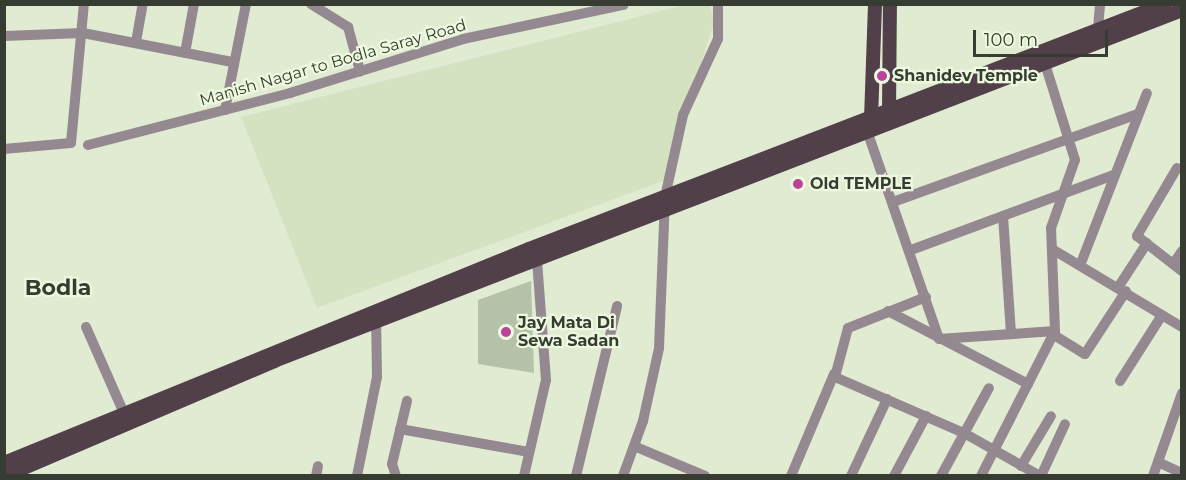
<!DOCTYPE html>
<style>
body{margin:0}
#map{position:relative;width:1186px;height:480px;overflow:hidden;background:#e0ebd2;font-family:Montserrat,sans-serif}
div>[style]{position:absolute}
.built>*{inset:0;background:#d4e2c2}
.building>*{inset:0;background:#b6c1a9}
.minor>*{height:10px;margin:-5px;padding:0 5px;transform-origin:5px;border-radius:5px;background:#948990}
.major>*{height:14px;margin:-7px;padding:0 7px;transform-origin:7px;border-radius:7px;background:#513f4a}
.dots>*{width:16px;height:16px;translate:-50% -50%;box-sizing:border-box;border:3px solid #edf9df;border-radius:50%}
span{translate:-50% -50%;white-space:nowrap;text-align:center;line-height:1.15;-webkit-text-stroke:4.5px #edf9df;paint-order:stroke}
.street-label{font-size:16px;color:#373c32}
.poi-label{font-size:16px;color:#373c32;font-weight:700}
.left{translate:0 -50%;text-align:left}
.district-label{font-size:22px;color:#373c32;font-weight:700}
.frame{position:absolute;inset:0;border:6px solid #373c32;pointer-events:none}
.scale{position:absolute;left:973px;top:30px;width:135px;height:27px;box-sizing:border-box;border:3px solid #373c32;border-top:0;padding-left:8px;font-size:18px;line-height:21px;white-space:nowrap;color:#373c32;-webkit-text-stroke:4px #edf9df;paint-order:stroke}
</style>
<div id="map">
<div class="built">
<div style="clip-path:polygon(684px 5px,710px 5px,714px 23px,663px 181px,317px 308px,241px 117px)"></div>
</div>
<div class="building">
<div style="clip-path:polygon(531px 281px,534px 373px,478px 364px,478px 300px)"></div>
</div>
<div class="minor">
<div style="left:311px;top:4px;width:44px;rotate:31.9deg"></div>
<div style="left:348px;top:27px;width:46px;rotate:74.7deg"></div>
<div style="left:1098px;top:28px;width:24px;rotate:-85deg"></div>
<div style="left:4px;top:36px;width:79px;rotate:-2.2deg"></div>
<div style="left:83px;top:33px;width:152px;rotate:11deg"></div>
<div style="left:136px;top:42px;width:39px;rotate:-80deg"></div>
<div style="left:185px;top:53px;width:50px;rotate:-79.6deg"></div>
<div style="left:225px;top:110px;width:108px;rotate:-78.8deg"></div>
<div style="left:865px;top:125px;width:226px;rotate:70.9deg"></div>
<div style="left:939px;top:339px;width:116px;rotate:-3.9deg"></div>
<div style="left:88px;top:145px;width:209px;rotate:-14.4deg"></div>
<div style="left:290px;top:93px;width:181px;rotate:-17.3deg"></div>
<div style="left:463px;top:39px;width:164px;rotate:-12deg"></div>
<div style="left:4px;top:149px;width:67px;rotate:-5.1deg"></div>
<div style="left:71px;top:143px;width:140px;rotate:-84.7deg"></div>
<div style="left:1177px;top:168px;width:79px;rotate:120.5deg"></div>
<div style="left:1137px;top:236px;width:57px;rotate:37.9deg"></div>
<div style="left:893px;top:202px;width:260px;rotate:-19.8deg"></div>
<div style="left:1003px;top:216px;width:118px;rotate:86.1deg"></div>
<div style="left:1052px;top:249px;width:152px;rotate:31deg"></div>
<div style="left:911px;top:250px;width:216px;rotate:-20.3deg"></div>
<div style="left:1081px;top:263px;width:182px;rotate:-68.8deg"></div>
<div style="left:1173px;top:264px;width:16px;rotate:-55deg"></div>
<div style="left:1119px;top:286px;width:51px;rotate:-56.9deg"></div>
<div style="left:926px;top:297px;width:84px;rotate:158.3deg"></div>
<div style="left:848px;top:328px;width:51px;rotate:104.9deg"></div>
<div style="left:835px;top:377px;width:141px;rotate:23.5deg"></div>
<div style="left:964px;top:433px;width:87px;rotate:29.5deg"></div>
<div style="left:888px;top:311px;width:158px;rotate:27.5deg"></div>
<div style="left:86px;top:327px;width:92px;rotate:66.2deg"></div>
<div style="left:1054px;top:335px;width:36px;rotate:32deg"></div>
<div style="left:1085px;top:354px;width:75px;rotate:-56.9deg"></div>
<div style="left:1120px;top:381px;width:78px;rotate:-57.5deg"></div>
<div style="left:400px;top:429px;width:131px;rotate:10.1deg"></div>
<div style="left:634px;top:446px;width:77px;rotate:22.9deg"></div>
<div style="left:1158px;top:462px;width:26px;rotate:25deg"></div>
<div style="left:1021px;top:466px;width:58px;rotate:-59deg"></div>
<div style="left:316px;top:476px;width:10px;rotate:-79deg"></div>
<div style="left:357px;top:476px;width:101px;rotate:-78.6deg"></div>
<div style="left:377px;top:377px;width:61px;rotate:-90.9deg"></div>
<div style="left:396px;top:476px;width:13px;rotate:-108deg"></div>
<div style="left:392px;top:464px;width:65px;rotate:-76.6deg"></div>
<div style="left:524px;top:476px;width:98px;rotate:-77.1deg"></div>
<div style="left:546px;top:380px;width:121px;rotate:-94.3deg"></div>
<div style="left:576px;top:476px;width:175px;rotate:-76.4deg"></div>
<div style="left:623px;top:476px;width:59px;rotate:-70deg"></div>
<div style="left:643px;top:421px;width:75px;rotate:-77.6deg"></div>
<div style="left:659px;top:348px;width:151px;rotate:-87.7deg"></div>
<div style="left:665px;top:197px;width:84px;rotate:-77.6deg"></div>
<div style="left:683px;top:115px;width:84px;rotate:-65.3deg"></div>
<div style="left:718px;top:39px;width:35px;rotate:-90deg"></div>
<div style="left:791px;top:476px;width:111px;rotate:-67.1deg"></div>
<div style="left:851px;top:476px;width:85px;rotate:-64.9deg"></div>
<div style="left:894px;top:476px;width:68px;rotate:-61.9deg"></div>
<div style="left:941px;top:476px;width:100px;rotate:-61.4deg"></div>
<div style="left:981px;top:476px;width:163px;rotate:-63deg"></div>
<div style="left:1055px;top:331px;width:103px;rotate:-92.2deg"></div>
<div style="left:1051px;top:228px;width:72px;rotate:-70.6deg"></div>
<div style="left:1075px;top:160px;width:108px;rotate:-107.3deg"></div>
<div style="left:1041px;top:476px;width:57px;rotate:-65.2deg"></div>
<div style="left:1153px;top:476px;width:88px;rotate:-70.7deg"></div>
</div>
<div class="major">
<div style="left:889px;top:111px;width:107px;rotate:-89.5deg"></div>
<div style="left:871px;top:119px;width:115px;rotate:-88deg"></div>
<div style="left:4px;top:463px;width:567px;rotate:-22.18deg"></div>
<div style="left:529px;top:249px;width:682px;rotate:-21.07deg"></div>
<div style="left:5px;top:476px;width:293px;rotate:-23.1deg"></div>
<div style="left:274px;top:361px;width:973px;rotate:-21.13deg"></div>
</div>
<div class="dots">
<div style="left:882px;top:76px;background:#bb4398"></div>
<div style="left:798px;top:184px;background:#bb4398"></div>
<div style="left:506px;top:332px;background:#bb4398"></div>
</div>
<div class="street-label">
<span style="left:333px;top:63px;rotate:-16deg">Manish Nagar to Bodla Saray Road</span>
</div>
<div class="poi-label">
<span class="left" style="left:894px;top:76px">Shanidev Temple</span>
<span class="left" style="left:810px;top:184px">Old TEMPLE</span>
<span class="left" style="left:518px;top:332px">Jay Mata Di<br>Sewa Sadan</span>
</div>
<div class="district-label">
<span style="left:58px;top:288px">Bodla</span>
</div>
<div class="frame"></div>
<div class="scale">100 m</div>
</div>
